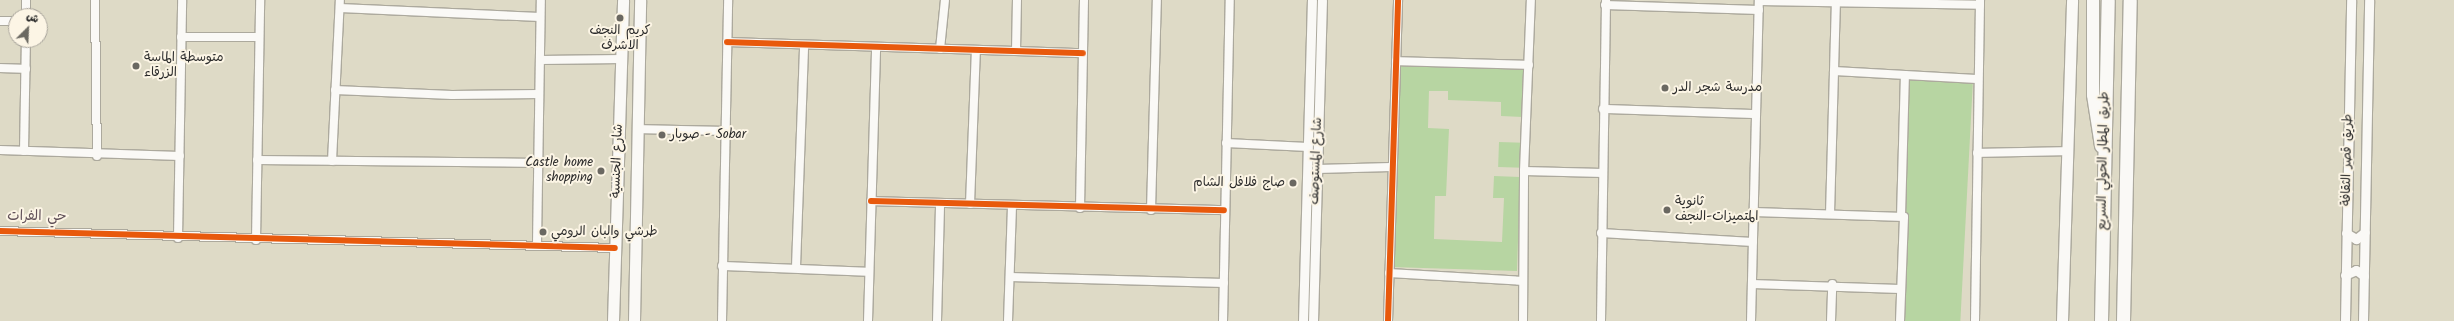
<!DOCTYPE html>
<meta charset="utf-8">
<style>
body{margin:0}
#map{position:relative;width:2454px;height:321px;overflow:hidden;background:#dedac6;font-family:Kalam,"Playpen Sans Arabic",sans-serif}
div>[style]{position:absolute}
.green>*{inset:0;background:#b7d5a2;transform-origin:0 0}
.roads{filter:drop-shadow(1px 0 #aca99d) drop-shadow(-1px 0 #aca99d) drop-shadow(0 1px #aca99d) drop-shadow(0 -1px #aca99d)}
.minor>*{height:8px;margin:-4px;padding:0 4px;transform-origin:4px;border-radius:4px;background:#faf9f6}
.tertiary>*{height:9px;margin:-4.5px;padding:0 4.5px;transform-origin:4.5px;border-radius:4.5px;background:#faf9f6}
.secondary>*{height:11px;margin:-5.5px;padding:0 5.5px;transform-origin:5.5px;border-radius:5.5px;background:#faf9f6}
.primary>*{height:12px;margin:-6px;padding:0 6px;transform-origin:6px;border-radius:6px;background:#faf9f6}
.trunk>*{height:13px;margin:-6.5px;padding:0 6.5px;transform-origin:6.5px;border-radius:6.5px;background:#faf9f6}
.cycleway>*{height:6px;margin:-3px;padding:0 3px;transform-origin:3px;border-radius:3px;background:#e8590c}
.dots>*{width:11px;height:11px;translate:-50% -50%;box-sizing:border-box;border:2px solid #fcf5e5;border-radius:50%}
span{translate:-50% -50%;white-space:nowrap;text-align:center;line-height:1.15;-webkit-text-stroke:4px #fcf5e5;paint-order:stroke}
.poi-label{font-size:13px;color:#2b2b2b}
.left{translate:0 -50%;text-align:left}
.right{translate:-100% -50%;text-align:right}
.street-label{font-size:13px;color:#2b2b2b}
.neighbourhood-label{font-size:14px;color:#62525a}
.north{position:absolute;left:8px;top:8px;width:40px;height:40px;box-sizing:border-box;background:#fcf5e5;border:1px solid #a8a49b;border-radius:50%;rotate:24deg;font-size:11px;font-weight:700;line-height:16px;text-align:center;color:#2b2b2b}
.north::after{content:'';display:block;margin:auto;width:14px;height:18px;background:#6a6861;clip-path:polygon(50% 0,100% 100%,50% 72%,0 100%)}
</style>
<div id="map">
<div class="green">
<div style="clip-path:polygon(1400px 65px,1525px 70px,1523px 117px,1501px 116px,1501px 102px,1448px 100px,1448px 91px,1429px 91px,1428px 128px,1449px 129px,1446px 196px,1435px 196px,1434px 239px,1502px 242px,1504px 198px,1493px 198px,1494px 176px,1520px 177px,1517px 271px,1392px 267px)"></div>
<div style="left:1910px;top:78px;width:63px;height:243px;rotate:3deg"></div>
<div style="left:1499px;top:142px;width:24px;height:25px;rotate:2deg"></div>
</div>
<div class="roads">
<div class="minor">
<div style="left:95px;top:0;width:156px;rotate:89.3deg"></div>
<div style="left:1759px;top:1px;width:221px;rotate:1deg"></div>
<div style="left:1605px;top:5px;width:154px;rotate:1.9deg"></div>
<div style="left:340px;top:8px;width:200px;rotate:2.6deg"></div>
<div style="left:26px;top:16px;width:16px;rotate:-90deg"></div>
<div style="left:0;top:21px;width:16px"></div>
<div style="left:181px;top:37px;width:77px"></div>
<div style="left:727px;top:42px;width:356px;rotate:1.8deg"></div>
<div style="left:940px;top:49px;width:49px;rotate:-84.2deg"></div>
<div style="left:1016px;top:51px;width:51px;rotate:-88.9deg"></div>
<div style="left:540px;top:60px;width:82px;rotate:-0.7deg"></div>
<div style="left:1396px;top:61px;width:133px;rotate:1.7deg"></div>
<div style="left:0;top:68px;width:26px;rotate:2deg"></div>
<div style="left:1834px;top:71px;width:143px;rotate:3.2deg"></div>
<div style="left:335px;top:90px;width:117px;rotate:2.4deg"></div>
<div style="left:452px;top:95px;width:87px;rotate:-0.7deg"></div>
<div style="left:1603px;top:109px;width:153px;rotate:1.9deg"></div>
<div style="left:638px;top:129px;width:85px;rotate:1.3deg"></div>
<div style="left:1226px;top:143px;width:82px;rotate:2.8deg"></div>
<div style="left:0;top:150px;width:180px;rotate:1.9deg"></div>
<div style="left:24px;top:151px;width:111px;rotate:-89deg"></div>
<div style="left:1977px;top:153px;width:92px;rotate:-1.2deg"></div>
<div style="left:257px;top:160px;width:281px;rotate:0.6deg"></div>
<div style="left:332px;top:161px;width:161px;rotate:-87.2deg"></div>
<div style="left:1317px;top:169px;width:74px;rotate:-1.5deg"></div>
<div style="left:1524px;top:171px;width:79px;rotate:1.5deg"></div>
<div style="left:871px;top:201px;width:353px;rotate:1.5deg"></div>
<div style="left:970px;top:204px;width:154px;rotate:-87.8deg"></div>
<div style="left:1080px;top:208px;width:208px;rotate:-88.9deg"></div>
<div style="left:1151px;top:210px;width:210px;rotate:-88.4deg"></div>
<div style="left:1754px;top:212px;width:150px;rotate:1.9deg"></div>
<div style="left:1904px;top:217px;width:104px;rotate:92.2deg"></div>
<div style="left:1830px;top:214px;width:211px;rotate:-88.4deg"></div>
<div style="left:1901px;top:216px;width:141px;rotate:-88.4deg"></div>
<div style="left:0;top:231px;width:615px;rotate:1.58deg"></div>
<div style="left:1601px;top:233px;width:152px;rotate:3.4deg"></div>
<div style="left:178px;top:238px;width:238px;rotate:-89deg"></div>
<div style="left:256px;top:240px;width:240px;rotate:-89deg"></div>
<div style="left:537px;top:244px;width:244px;rotate:-89.1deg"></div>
<div style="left:722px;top:266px;width:147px;rotate:2.3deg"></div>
<div style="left:796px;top:267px;width:222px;rotate:-87.9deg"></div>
<div style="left:1389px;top:273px;width:134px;rotate:3.4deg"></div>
<div style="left:1010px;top:277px;width:214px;rotate:1.6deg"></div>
<div style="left:1752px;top:284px;width:148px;rotate:1.9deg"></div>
<div style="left:722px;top:321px;width:321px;rotate:-88.9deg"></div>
<div style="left:868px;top:321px;width:274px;rotate:-88.3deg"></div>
<div style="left:937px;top:321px;width:118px;rotate:-88.5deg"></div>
<div style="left:1008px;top:321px;width:115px;rotate:-88deg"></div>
<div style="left:1223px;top:321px;width:321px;rotate:-88.8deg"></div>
<div style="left:1388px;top:321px;width:321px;rotate:-88.2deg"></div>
<div style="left:1523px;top:321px;width:150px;rotate:-89.6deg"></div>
<div style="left:1524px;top:171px;width:171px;rotate:-87.7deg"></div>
<div style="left:1601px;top:321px;width:321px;rotate:-89.1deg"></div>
<div style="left:1751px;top:321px;width:321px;rotate:-88.6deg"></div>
<div style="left:1831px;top:321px;width:37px;rotate:-88deg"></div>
<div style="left:1975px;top:321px;width:321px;rotate:-89.1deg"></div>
</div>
<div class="tertiary">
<div style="left:2346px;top:233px;width:12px;rotate:31deg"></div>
<div style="left:2356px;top:239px;width:11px;rotate:-38deg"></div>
<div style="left:2345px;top:275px;width:12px;rotate:-24deg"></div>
<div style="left:2356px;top:270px;width:10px;rotate:37deg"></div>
<div style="left:1303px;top:321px;width:321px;rotate:-88.4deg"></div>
<div style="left:1313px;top:321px;width:321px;rotate:-88.4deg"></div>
<div style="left:2345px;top:321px;width:321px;rotate:-88.9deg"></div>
<div style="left:2363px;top:321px;width:321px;rotate:-88.9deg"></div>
</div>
<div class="secondary">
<div style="left:613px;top:321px;width:321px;rotate:-88.2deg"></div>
<div style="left:634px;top:321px;width:321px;rotate:-88.9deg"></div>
<div style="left:2062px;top:321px;width:321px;rotate:-88.2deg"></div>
</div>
<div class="primary">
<div style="left:2093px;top:0;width:95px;rotate:90deg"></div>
<div style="left:2093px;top:95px;width:52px;rotate:81.1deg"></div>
</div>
<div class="trunk">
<div style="left:2101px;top:321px;width:321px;rotate:-88.8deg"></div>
<div style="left:2123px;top:321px;width:321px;rotate:-88.8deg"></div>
</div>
</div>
<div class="cycleway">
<div style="left:727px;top:42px;width:356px;rotate:1.8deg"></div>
<div style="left:871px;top:201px;width:353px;rotate:1.5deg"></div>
<div style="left:0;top:231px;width:615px;rotate:1.58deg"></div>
<div style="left:1388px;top:321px;width:321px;rotate:-88.2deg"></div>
</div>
<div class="dots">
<div style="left:620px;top:18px;background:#6a6861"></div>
<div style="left:136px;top:66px;background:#6a6861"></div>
<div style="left:1665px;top:88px;background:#6a6861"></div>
<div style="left:662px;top:135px;background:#6a6861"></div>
<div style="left:601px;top:171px;background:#6a6861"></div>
<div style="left:1293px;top:183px;background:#6a6861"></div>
<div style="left:1667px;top:210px;background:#6a6861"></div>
<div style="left:543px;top:232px;background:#6a6861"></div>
</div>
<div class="poi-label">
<span style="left:620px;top:39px">كريم النجف<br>الاشرف</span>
<span class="left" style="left:144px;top:66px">متوسطة الماسة<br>الزرقاء</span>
<span class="left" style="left:1673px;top:88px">مدرسة شجر الدر</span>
<span class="left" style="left:670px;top:135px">صوبار - Sobar</span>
<span class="right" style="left:593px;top:171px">Castle home<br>shopping</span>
<span class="right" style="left:1285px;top:183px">صاج فلافل الشام</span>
<span class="left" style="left:1675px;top:210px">ثانوية<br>المتميزات-النجف</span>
<span class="left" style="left:551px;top:232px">طرشي والبان الرومي</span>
</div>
<div class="street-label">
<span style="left:2348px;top:160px;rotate:-89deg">طريق قصر الثقافة</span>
<span style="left:618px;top:161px;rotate:-88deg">شارع الجنسية</span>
<span style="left:1317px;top:161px;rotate:-88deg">شارع المستوصف</span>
<span style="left:2104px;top:161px;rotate:-89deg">طريق المطار الحولي السريع</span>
</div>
<div class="neighbourhood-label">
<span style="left:37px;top:216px">حي الفرات</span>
</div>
<div class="north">ش</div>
</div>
